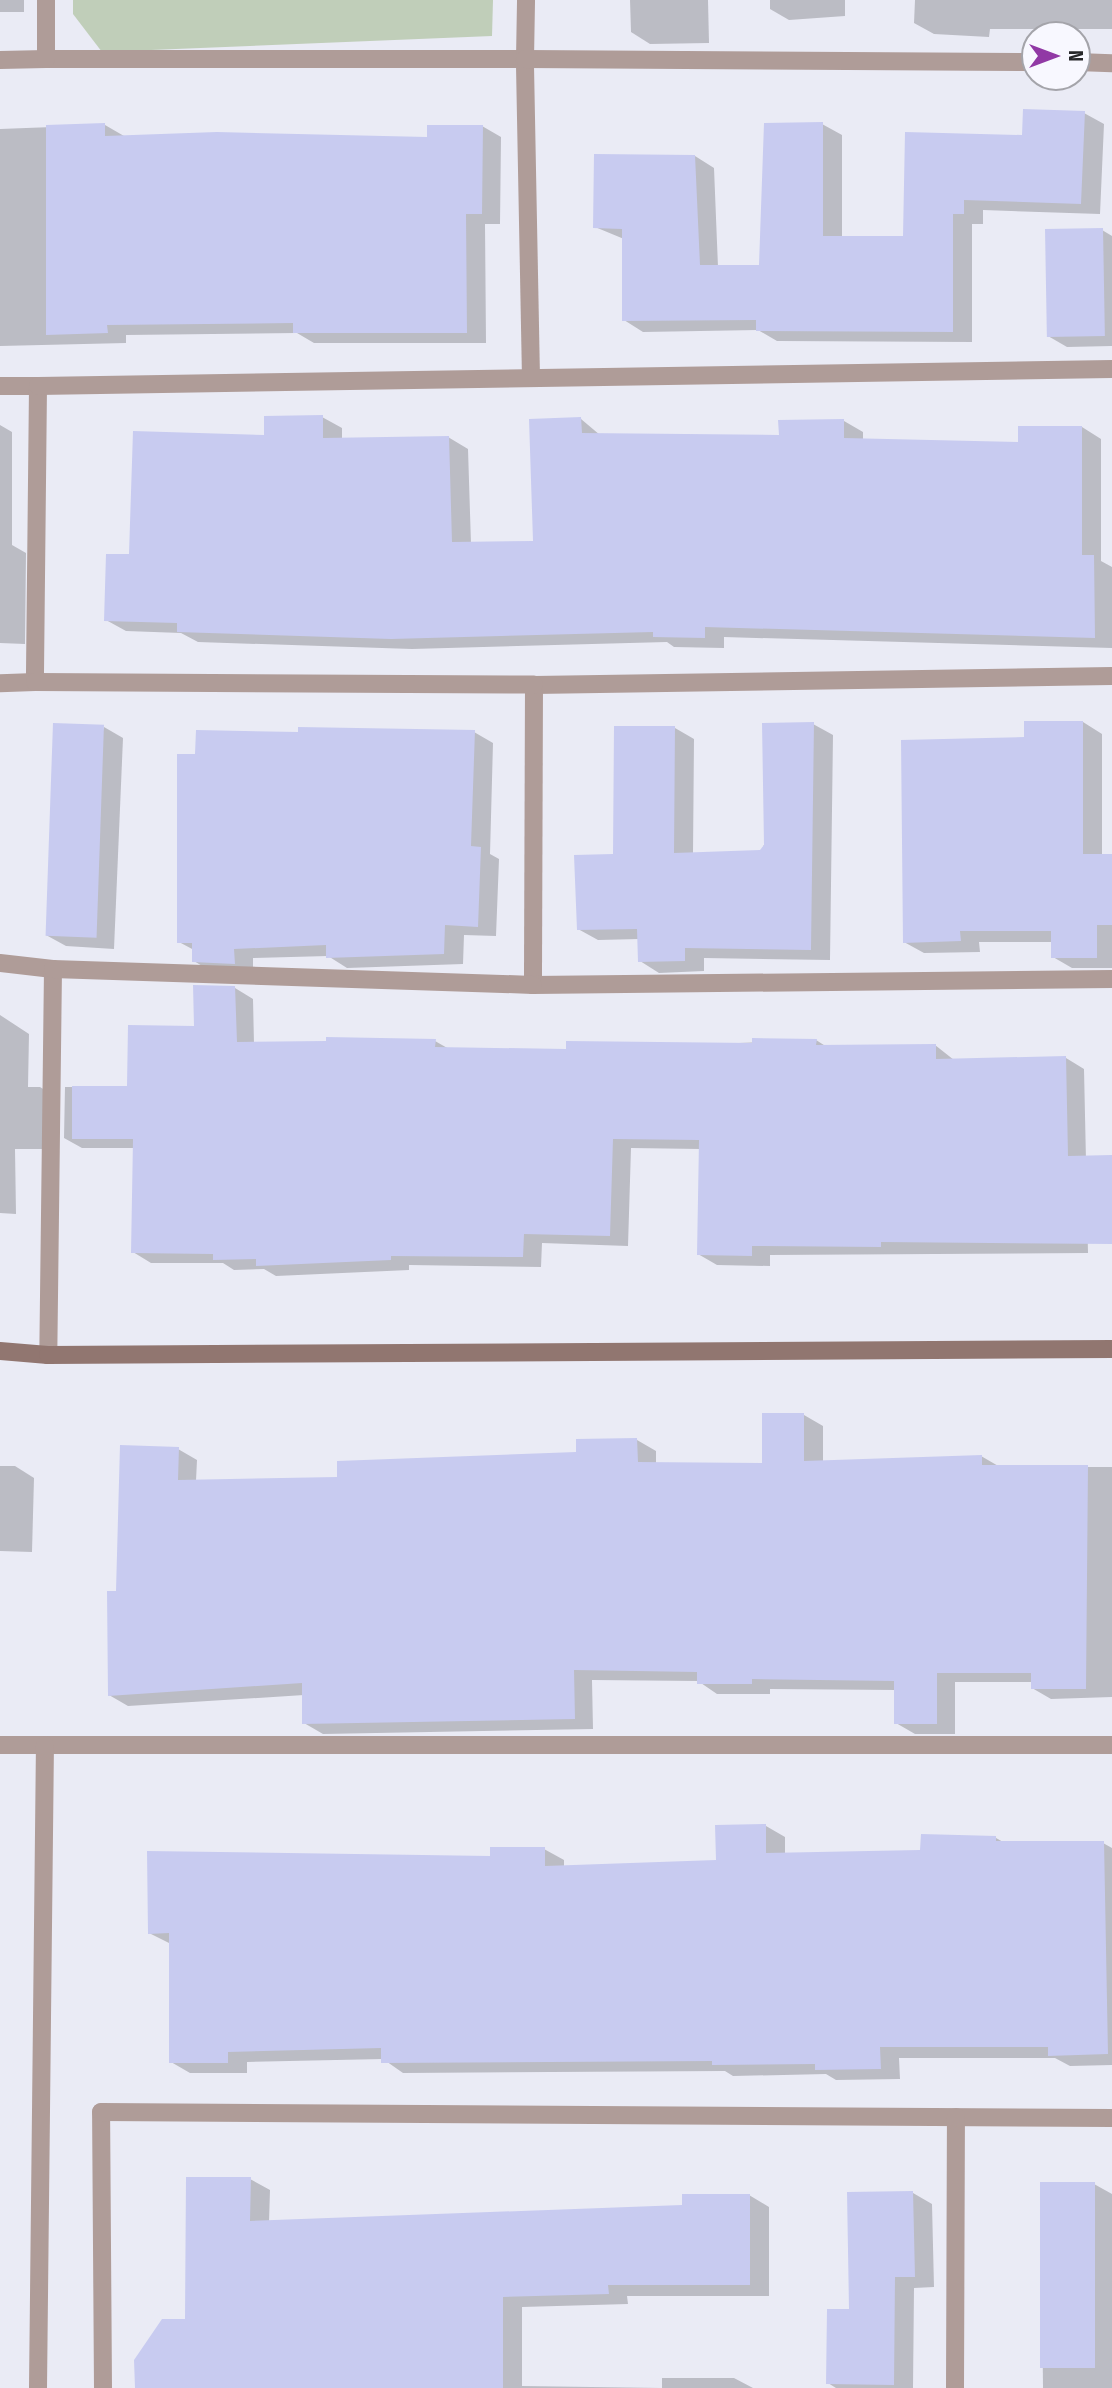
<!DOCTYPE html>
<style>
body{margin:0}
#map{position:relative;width:1112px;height:2388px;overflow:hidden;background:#eaebf5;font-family:"Fira Sans Condensed",sans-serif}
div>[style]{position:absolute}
.green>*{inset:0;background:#c0ceb9}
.shadow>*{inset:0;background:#0003;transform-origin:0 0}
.building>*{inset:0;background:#c8cbf0;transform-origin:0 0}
.street>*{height:18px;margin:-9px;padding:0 9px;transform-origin:9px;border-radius:9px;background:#af9c98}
.secondary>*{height:18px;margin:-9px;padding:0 9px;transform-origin:9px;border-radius:9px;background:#917670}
span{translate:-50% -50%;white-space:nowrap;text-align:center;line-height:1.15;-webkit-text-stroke:5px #f8f8ff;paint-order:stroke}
.north{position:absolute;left:1021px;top:21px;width:70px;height:70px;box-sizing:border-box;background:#f8f8ff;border:2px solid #a4a4aa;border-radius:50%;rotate:90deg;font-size:19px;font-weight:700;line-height:28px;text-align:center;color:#26272a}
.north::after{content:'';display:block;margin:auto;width:24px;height:32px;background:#9139a5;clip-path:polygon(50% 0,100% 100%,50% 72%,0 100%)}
</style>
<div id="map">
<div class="green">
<div style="clip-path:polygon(73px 0,493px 0,492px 36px,102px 52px,73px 14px)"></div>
</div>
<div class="shadow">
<div style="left:0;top:0;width:24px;height:12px"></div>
<div style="clip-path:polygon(630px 0,708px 0,709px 43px,650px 44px,631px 32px)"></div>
<div style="clip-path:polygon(770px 0,845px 0,845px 16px,789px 20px,770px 9px)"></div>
<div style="clip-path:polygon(915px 0,1112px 0,1112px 29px,990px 29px,989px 37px,934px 34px,914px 23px)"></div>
<div style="clip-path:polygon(1084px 113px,1104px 124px,1100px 214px,983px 210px,983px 224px,972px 224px,972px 342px,777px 341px,758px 330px,643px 332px,624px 320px,624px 239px,595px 227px,695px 156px,714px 168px,718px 267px,761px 266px,822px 124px,842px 135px,842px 238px,905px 238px)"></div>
<div style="clip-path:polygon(105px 125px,124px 136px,428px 138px,482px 126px,501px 137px,500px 224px,485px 224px,486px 343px,314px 343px,297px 333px,126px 335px,126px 343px,0 346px,0 129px)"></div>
<div style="clip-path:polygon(1102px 230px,1112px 236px,1112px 346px,1067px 347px,1048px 336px)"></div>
<div style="clip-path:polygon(322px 417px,342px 428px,342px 440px,448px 437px,468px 449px,471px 544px,535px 543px,581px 419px,600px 435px,780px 437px,844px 421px,863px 432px,863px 441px,1020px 444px,1082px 427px,1101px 439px,1101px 561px,1112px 567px,1112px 648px,724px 637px,724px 648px,674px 647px,667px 642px,412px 649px,198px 642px,181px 633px,126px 631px,106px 620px,131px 556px,266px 437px)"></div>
<div style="clip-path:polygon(0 425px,12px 432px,12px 545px,26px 553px,25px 644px,0 643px)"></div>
<div style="clip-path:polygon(1083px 722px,1102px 734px,1102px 855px,1112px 856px,1112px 968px,1072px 968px,1053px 957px,1053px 942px,979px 942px,980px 952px,924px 953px,904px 942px,1026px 739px)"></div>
<div style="clip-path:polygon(813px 724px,833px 735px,830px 960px,704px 958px,704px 971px,659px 973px,640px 961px,639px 939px,598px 940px,578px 929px,675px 728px,694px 739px,693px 854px,761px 852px)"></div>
<div style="clip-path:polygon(104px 727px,123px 738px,114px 949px,66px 946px,46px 935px)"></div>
<div style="clip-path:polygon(474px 732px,493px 743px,490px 854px,499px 859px,496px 936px,464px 935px,463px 964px,347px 968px,328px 956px,253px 958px,253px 973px,212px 972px,194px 961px,194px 950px,179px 942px)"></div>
<div style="clip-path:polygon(235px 988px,253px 999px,254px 1044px,435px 1041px,449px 1049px,568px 1050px,816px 1040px,827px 1047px,935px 1045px,954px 1060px,1066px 1058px,1084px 1069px,1088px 1253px,770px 1255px,770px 1266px,717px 1265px,698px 1254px,700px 1149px,631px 1148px,628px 1246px,542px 1243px,541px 1267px,409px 1265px,409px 1270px,276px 1276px,264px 1269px,234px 1270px,223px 1263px,151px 1263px,133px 1252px,135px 1148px,82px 1148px,64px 1138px,65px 1087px,129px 1087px)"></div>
<div style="clip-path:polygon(0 1015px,29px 1034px,28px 1087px,40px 1087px,59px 1099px,59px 1149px,15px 1149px,16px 1214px,0 1213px)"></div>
<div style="clip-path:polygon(804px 1415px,823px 1426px,823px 1462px,981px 1456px,1000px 1467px,1112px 1467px,1112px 1697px,1051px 1699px,1032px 1688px,1032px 1682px,955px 1682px,955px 1734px,915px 1734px,896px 1723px,896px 1690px,770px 1689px,770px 1694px,717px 1694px,698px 1681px,592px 1680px,593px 1729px,323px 1734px,304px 1723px,304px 1695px,128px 1706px,109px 1695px,118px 1593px,178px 1449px,197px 1460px,196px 1481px,339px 1478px,578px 1454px,637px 1440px,656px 1451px,656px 1464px,764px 1465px)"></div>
<div style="clip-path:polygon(0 1466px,15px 1466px,34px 1478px,32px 1552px,0 1551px)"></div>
<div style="clip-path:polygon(766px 1826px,785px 1837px,785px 1854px,922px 1852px,996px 1838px,1005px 1843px,1103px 1843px,1112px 1848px,1112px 2065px,1070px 2066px,1055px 2058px,899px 2058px,900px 2079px,836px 2080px,826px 2074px,733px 2076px,725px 2071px,403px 2073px,383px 2059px,247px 2062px,247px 2073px,190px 2073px,171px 2062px,171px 1944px,149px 1933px,544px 1849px,564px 1860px,564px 1867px,718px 1861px)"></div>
<div style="clip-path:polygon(250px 2179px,270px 2190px,269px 2222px,684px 2207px,749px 2195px,769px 2207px,769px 2296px,627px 2296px,628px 2304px,522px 2307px,522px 2386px,662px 2388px,662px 2378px,734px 2378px,753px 2388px,137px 2388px,186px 2320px)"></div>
<div style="clip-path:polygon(1041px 2184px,1094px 2184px,1112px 2194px,1112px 2388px,1043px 2388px)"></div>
<div style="clip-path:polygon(913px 2193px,932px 2204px,934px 2287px,914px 2288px,913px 2388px,836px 2388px,828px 2383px,851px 2311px)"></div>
</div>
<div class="building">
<div style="clip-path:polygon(1023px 109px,1085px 111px,1081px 204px,964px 200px,964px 214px,953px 214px,953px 332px,756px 331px,756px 320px,622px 321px,622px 229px,593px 228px,594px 154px,695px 155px,700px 265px,759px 265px,764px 123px,823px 122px,823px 236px,903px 236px,905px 132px,1022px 135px)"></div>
<div style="clip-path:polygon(105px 123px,105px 136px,217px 132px,427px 137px,427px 125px,483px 125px,482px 214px,466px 214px,467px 333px,293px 333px,293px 323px,107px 325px,108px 333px,46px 335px,46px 125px)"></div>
<div style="left:1103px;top:228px;width:108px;height:58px;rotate:89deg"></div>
<div style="clip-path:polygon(323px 415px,323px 438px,449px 436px,452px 542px,533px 541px,529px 419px,581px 417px,582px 433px,779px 435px,778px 420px,844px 419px,844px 438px,1018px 442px,1018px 426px,1082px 426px,1082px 555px,1094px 555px,1095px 638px,705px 627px,705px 638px,653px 637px,653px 632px,391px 639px,177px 632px,177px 623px,104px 621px,106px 554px,129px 554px,133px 431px,264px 435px,264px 416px)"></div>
<div style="clip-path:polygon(1024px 721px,1083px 721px,1083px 854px,1112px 854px,1112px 925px,1097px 925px,1097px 958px,1051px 958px,1051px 931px,960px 931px,961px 941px,903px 943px,901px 740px,1024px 737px)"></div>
<div style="clip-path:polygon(814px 722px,811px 950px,685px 948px,685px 961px,638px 962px,637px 929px,577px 930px,574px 855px,613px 854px,614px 726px,675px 726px,674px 853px,760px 850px,764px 845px,762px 723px)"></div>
<div style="left:53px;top:723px;width:51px;height:213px;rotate:2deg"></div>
<div style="clip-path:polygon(298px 727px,475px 730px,471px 846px,481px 847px,478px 927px,445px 925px,444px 954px,326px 958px,326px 945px,234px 949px,235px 964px,192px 962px,192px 943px,177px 943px,177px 754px,195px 754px,196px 730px,298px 732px)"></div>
<div style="clip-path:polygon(193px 985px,235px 986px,237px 1042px,326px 1041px,326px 1037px,436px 1039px,435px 1047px,566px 1049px,566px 1041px,752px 1043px,752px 1038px,817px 1039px,816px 1045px,936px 1044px,936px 1059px,1066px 1056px,1068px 1156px,1112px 1155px,1112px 1244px,881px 1242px,881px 1247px,752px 1246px,752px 1256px,697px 1255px,699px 1140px,613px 1139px,610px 1236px,524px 1234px,523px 1257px,391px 1256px,391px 1260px,256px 1266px,256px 1259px,213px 1260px,213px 1254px,131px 1253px,133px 1139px,72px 1139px,72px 1086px,127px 1086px,128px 1025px,194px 1026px)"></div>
<div style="clip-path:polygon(762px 1413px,804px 1413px,804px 1461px,982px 1455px,982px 1465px,1088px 1465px,1086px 1689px,1031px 1689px,1031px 1673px,937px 1673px,937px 1724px,894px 1724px,894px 1681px,752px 1679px,752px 1684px,697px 1684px,697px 1672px,574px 1670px,575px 1719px,302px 1724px,302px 1683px,108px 1696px,107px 1591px,116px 1591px,120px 1445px,179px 1447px,178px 1480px,337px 1477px,337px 1461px,576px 1452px,576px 1439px,637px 1438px,638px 1462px,762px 1463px)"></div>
<div style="clip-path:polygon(766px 1824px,766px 1853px,920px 1850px,921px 1834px,996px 1836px,996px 1841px,1104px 1841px,1108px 2054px,1048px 2056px,1048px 2047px,880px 2047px,881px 2069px,815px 2070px,815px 2064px,712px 2065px,712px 2061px,381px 2063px,381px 2048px,228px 2052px,228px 2063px,169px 2063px,169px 1933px,148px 1934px,147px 1851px,490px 1856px,490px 1847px,545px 1847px,545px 1866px,716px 1860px,715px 1825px)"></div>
<div style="clip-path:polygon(186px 2177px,251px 2177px,250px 2221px,682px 2205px,682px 2194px,750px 2194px,750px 2285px,608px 2285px,609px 2294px,503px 2297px,503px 2388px,135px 2388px,134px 2360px,162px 2319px,185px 2319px)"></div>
<div style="left:1040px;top:2182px;width:55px;height:186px"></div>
<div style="clip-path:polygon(913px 2191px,915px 2277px,895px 2277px,894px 2385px,826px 2384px,827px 2309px,849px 2309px,847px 2192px)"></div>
</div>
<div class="street">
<div style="left:46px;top:59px;width:479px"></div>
<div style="left:525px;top:59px;width:59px;rotate:-89deg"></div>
<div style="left:0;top:60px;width:46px;rotate:-1.2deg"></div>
<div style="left:46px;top:59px;width:59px;rotate:-90deg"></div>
<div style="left:1077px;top:62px;width:35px;rotate:2deg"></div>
<div style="left:531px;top:378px;width:319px;rotate:-91.1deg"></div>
<div style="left:525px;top:59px;width:510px;rotate:0.34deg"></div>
<div style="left:0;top:386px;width:38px"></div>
<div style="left:38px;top:386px;width:296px;rotate:90.6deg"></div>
<div style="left:35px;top:682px;width:35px;rotate:178deg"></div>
<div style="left:38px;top:386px;width:1074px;rotate:-0.91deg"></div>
<div style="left:1112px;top:676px;width:578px;rotate:179.11deg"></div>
<div style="left:534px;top:685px;width:300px;rotate:90.2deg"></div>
<div style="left:533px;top:985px;width:579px;rotate:-0.59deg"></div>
<div style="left:35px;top:682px;width:499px;rotate:0.3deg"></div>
<div style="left:0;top:963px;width:53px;rotate:6.5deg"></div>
<div style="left:53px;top:969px;width:386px;rotate:90.7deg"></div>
<div style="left:53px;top:969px;width:480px;rotate:1.9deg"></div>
<div style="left:0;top:1745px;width:1112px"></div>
<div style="left:38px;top:2388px;width:643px;rotate:-89.38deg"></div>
<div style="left:103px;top:2388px;width:276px;rotate:-90.4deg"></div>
<div style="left:101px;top:2112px;width:1011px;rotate:0.34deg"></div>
<div style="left:955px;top:2388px;width:271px;rotate:-89.8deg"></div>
</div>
<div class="secondary">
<div style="left:0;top:1351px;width:48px;rotate:4.8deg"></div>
<div style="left:48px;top:1355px;width:1064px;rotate:-0.32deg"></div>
</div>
<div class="north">N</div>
</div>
